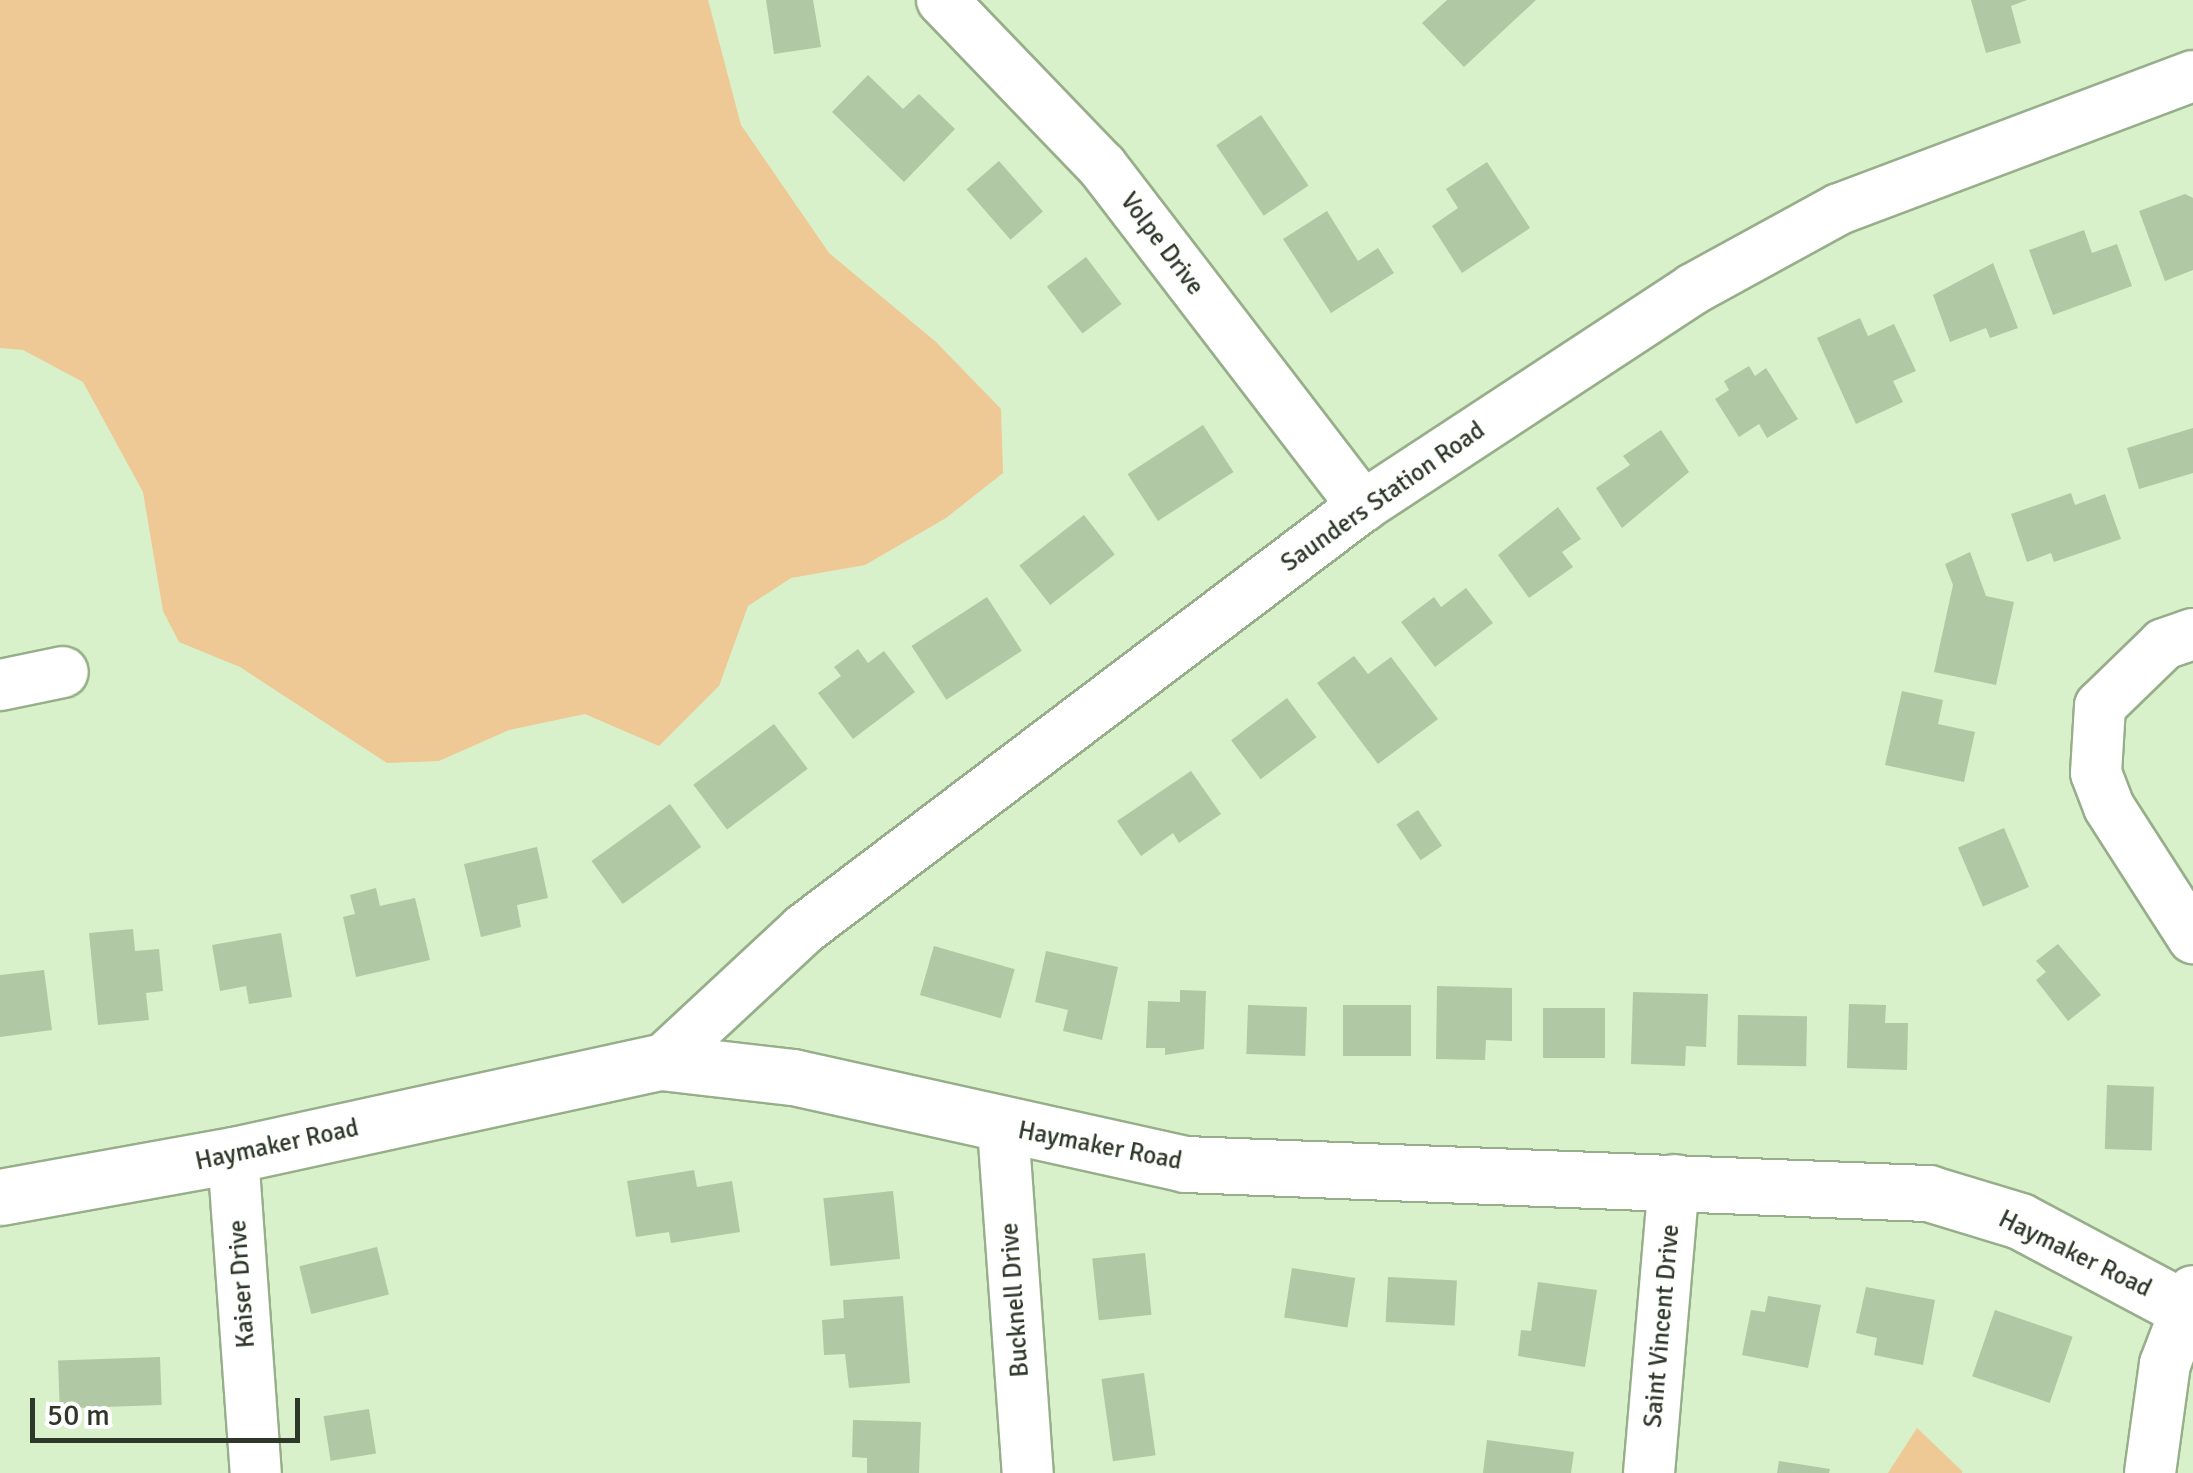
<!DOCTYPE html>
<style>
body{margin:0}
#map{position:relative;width:2193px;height:1473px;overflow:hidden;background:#d8f1ca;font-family:Signika,sans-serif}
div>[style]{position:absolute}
.green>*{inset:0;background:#eec895}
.building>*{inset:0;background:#b0c8a3;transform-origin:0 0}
.roads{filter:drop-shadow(2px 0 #97ae8a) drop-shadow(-2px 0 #97ae8a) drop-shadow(0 2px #97ae8a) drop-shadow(0 -2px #97ae8a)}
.minor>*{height:50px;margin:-25px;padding:0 25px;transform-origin:25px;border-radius:25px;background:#fff}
.major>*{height:55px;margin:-27.5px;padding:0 27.5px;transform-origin:27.5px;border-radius:27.5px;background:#fff}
span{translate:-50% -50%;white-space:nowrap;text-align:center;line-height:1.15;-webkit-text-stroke:8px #fff;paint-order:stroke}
.street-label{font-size:25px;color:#2e3829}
.scale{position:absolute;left:30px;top:1398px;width:270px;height:45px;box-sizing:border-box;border:5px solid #2e3829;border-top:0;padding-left:12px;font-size:30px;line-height:35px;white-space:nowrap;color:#2e3829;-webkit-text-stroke:8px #fff;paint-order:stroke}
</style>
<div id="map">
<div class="green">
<div style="clip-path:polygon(0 0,708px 0,741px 125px,829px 253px,936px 342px,1001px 409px,1003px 473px,946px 518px,865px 565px,791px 578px,748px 606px,719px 686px,659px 746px,585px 714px,509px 730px,439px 761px,387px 763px,240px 667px,179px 642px,163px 611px,143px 492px,83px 382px,23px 350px,0 348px)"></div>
<div style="clip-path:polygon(1917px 1428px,1962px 1471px,1962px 1473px,1888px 1473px)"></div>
</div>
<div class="building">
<div style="clip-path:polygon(766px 0,813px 0,821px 47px,774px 54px)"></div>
<div style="clip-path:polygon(1447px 0,1536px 0,1464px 67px,1422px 23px)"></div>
<div style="clip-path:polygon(1971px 0,2027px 0,2011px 6px,2021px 43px,1986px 53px)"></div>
<div style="clip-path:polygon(868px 75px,903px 109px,919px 94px,955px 129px,904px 182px,832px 112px)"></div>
<div style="left:1261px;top:115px;width:85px;height:54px;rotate:56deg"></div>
<div style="left:999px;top:161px;width:67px;height:43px;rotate:49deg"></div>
<div style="clip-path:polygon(1487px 162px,1530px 228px,1462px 273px,1432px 226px,1458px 208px,1446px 189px)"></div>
<div style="clip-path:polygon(2185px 194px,2193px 198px,2193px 270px,2165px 281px,2139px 211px)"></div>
<div style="clip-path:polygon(1327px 211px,1358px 261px,1378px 248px,1394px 273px,1331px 313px,1283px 239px)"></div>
<div style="clip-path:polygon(2084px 230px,2092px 253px,2117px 244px,2132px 286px,2053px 315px,2029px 250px)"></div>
<div style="left:1086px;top:257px;width:59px;height:49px;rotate:53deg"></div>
<div style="clip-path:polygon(1993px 263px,2018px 328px,1990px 338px,1986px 328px,1950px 342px,1933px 295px)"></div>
<div style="clip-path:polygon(1860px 318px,1868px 336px,1894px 324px,1916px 371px,1893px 381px,1903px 402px,1856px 424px,1817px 338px)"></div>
<div style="clip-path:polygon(1749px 366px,1755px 376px,1766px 368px,1798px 419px,1767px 438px,1759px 424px,1739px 437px,1715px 399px,1729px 390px,1724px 381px)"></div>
<div style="left:1203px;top:425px;width:56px;height:90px;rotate:57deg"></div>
<div style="clip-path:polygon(2193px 428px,2193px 473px,2139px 489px,2127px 448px)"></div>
<div style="clip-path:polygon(1661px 430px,1689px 472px,1622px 528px,1596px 488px,1630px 465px,1623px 456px)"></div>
<div style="clip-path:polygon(2071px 493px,2075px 505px,2105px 494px,2121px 539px,2054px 562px,2051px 553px,2027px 562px,2011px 514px)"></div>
<div style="clip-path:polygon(1558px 507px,1581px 539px,1562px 552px,1573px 567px,1529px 598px,1498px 555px)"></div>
<div style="left:1084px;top:515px;width:50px;height:82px;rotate:52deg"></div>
<div style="clip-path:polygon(1970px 552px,1986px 596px,2014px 602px,1996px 685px,1934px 672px,1953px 585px,1945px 564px)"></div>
<div style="clip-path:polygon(1466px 588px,1493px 623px,1435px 667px,1401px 622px,1434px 597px,1441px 607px)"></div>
<div style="left:987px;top:597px;width:64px;height:90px;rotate:57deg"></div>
<div style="clip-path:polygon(858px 649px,868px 663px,884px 651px,915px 692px,853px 739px,818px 693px,841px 676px,834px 667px)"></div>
<div style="clip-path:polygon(1354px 656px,1368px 674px,1391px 657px,1438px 719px,1378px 764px,1317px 683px)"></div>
<div style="clip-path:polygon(1902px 691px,1943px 700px,1938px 724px,1975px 732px,1964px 782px,1885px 765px)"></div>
<div style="left:1287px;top:698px;width:49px;height:70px;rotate:53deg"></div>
<div style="left:774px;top:724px;width:56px;height:101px;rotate:53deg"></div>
<div style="clip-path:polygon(1191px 771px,1221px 814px,1179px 843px,1173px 833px,1141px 856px,1117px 821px)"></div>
<div style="left:670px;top:804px;width:53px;height:97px;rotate:54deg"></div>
<div style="left:1418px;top:810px;width:43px;height:26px;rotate:56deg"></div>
<div style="left:2004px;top:828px;width:64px;height:50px;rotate:67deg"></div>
<div style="clip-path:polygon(537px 847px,548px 898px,517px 905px,521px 927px,481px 937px,464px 864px)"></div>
<div style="clip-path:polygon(376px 888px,380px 906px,415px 898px,430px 960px,356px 977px,343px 917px,355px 914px,350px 895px)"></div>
<div style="clip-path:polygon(133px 929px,135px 951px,159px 949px,163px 991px,146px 993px,149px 1020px,98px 1025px,89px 933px)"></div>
<div style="clip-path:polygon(281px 933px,292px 997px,249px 1004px,246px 986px,220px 991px,212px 945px)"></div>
<div style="clip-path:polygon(2058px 944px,2101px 995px,2068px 1021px,2036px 980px,2046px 972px,2036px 961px)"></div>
<div style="left:934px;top:946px;width:84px;height:51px;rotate:16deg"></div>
<div style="clip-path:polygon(1046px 951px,1118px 967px,1102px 1040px,1063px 1031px,1068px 1010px,1035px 1002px)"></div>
<div style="clip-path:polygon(44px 970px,52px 1030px,0 1037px,0 975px)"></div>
<div style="clip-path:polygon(1437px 986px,1512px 988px,1512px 1041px,1486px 1040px,1485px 1060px,1436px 1059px)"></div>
<div style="clip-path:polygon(1180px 990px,1206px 991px,1204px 1049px,1165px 1055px,1165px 1048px,1146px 1048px,1148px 1001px,1180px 1002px)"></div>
<div style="clip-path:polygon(1633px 992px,1708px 994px,1706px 1047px,1686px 1046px,1685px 1066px,1631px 1064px)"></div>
<div style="clip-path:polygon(1849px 1004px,1886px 1005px,1885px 1023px,1908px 1023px,1907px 1070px,1847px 1068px)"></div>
<div style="left:1248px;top:1005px;width:59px;height:49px;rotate:2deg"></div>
<div style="left:1343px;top:1005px;width:68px;height:51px"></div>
<div style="left:1543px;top:1008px;width:62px;height:50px"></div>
<div style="left:1738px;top:1015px;width:69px;height:50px;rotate:1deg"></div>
<div style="left:2107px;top:1085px;width:47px;height:64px;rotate:2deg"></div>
<div style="clip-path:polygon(694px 1170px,697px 1187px,732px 1181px,740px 1232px,671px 1243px,669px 1232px,636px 1237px,627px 1181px)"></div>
<div style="left:893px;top:1191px;width:68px;height:70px;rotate:84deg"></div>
<div style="left:377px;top:1247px;width:49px;height:80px;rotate:76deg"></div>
<div style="left:1145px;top:1253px;width:62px;height:53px;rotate:84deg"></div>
<div style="left:1292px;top:1268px;width:64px;height:50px;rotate:9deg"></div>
<div style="left:1388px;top:1277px;width:69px;height:45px;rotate:3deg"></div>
<div style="clip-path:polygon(1538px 1282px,1597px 1290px,1585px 1367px,1518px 1356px,1521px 1330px,1531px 1331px)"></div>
<div style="clip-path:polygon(1866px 1287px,1935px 1300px,1923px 1365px,1874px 1355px,1877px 1338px,1856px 1333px)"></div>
<div style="clip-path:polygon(903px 1296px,910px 1383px,849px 1388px,845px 1354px,824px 1355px,822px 1320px,844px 1318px,843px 1300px)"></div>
<div style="clip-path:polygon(1768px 1296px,1821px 1305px,1808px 1368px,1742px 1355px,1751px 1310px,1765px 1312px)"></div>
<div style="left:1995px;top:1310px;width:82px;height:70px;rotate:19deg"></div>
<div style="left:160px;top:1357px;width:48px;height:102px;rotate:88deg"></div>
<div style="left:1144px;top:1373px;width:83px;height:43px;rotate:82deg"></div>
<div style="left:369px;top:1409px;width:45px;height:46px;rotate:81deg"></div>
<div style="clip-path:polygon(853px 1420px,921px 1422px,919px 1473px,867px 1473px,867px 1458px,852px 1457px)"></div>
<div style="clip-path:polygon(1487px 1440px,1574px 1452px,1571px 1473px,1483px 1473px)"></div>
<div style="clip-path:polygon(1779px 1461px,1830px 1469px,1829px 1473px,1777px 1473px)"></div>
</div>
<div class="roads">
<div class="minor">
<div style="left:942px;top:0;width:231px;rotate:46.1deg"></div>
<div style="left:1102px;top:166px;width:429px;rotate:52.5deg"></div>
<div style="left:2193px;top:634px;width:31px;rotate:161deg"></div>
<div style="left:2164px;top:644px;width:89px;rotate:135.9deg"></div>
<div style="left:2100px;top:706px;width:67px;rotate:93.4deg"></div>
<div style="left:2096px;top:773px;width:36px;rotate:69deg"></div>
<div style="left:2109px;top:807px;width:156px;rotate:57.3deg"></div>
<div style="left:0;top:685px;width:64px;rotate:-11.7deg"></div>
<div style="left:661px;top:1062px;width:195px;rotate:-42.9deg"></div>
<div style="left:804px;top:929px;width:701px;rotate:-37.12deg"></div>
<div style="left:1363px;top:506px;width:395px;rotate:-33.3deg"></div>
<div style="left:1693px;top:289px;width:166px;rotate:-28.7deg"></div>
<div style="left:1839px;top:209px;width:378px;rotate:-20.6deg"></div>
<div style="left:1003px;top:1128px;width:346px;rotate:85.9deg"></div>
<div style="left:233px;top:1155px;width:319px;rotate:85.9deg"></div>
<div style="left:1649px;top:1473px;width:294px;rotate:-85.1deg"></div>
<div style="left:2150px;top:1473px;width:110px;rotate:-82.2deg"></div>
<div style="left:2165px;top:1364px;width:78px;rotate:-69deg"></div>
</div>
<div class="major">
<div style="left:0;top:1197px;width:237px;rotate:-10.2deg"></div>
<div style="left:233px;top:1155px;width:438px;rotate:-12.3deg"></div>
<div style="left:661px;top:1062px;width:133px;rotate:6.5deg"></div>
<div style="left:793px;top:1077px;width:402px;rotate:12.5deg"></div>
<div style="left:1185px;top:1164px;width:744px;rotate:2.24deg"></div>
<div style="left:1928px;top:1193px;width:96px;rotate:16.9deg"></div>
<div style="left:2020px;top:1221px;width:196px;rotate:28deg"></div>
</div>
</div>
<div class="street-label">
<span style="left:1162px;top:244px;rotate:53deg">Volpe Drive</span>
<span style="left:1383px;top:497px;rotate:-35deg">Saunders Station Road</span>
<span style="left:277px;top:1145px;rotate:-12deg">Haymaker Road</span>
<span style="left:1100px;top:1146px;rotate:11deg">Haymaker Road</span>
<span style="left:2075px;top:1254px;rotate:26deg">Haymaker Road</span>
<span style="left:242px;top:1284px;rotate:-94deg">Kaiser Drive</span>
<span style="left:1015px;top:1300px;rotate:-94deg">Bucknell Drive</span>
<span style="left:1662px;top:1326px;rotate:-85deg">Saint Vincent Drive</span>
</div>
<div class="scale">50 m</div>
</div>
